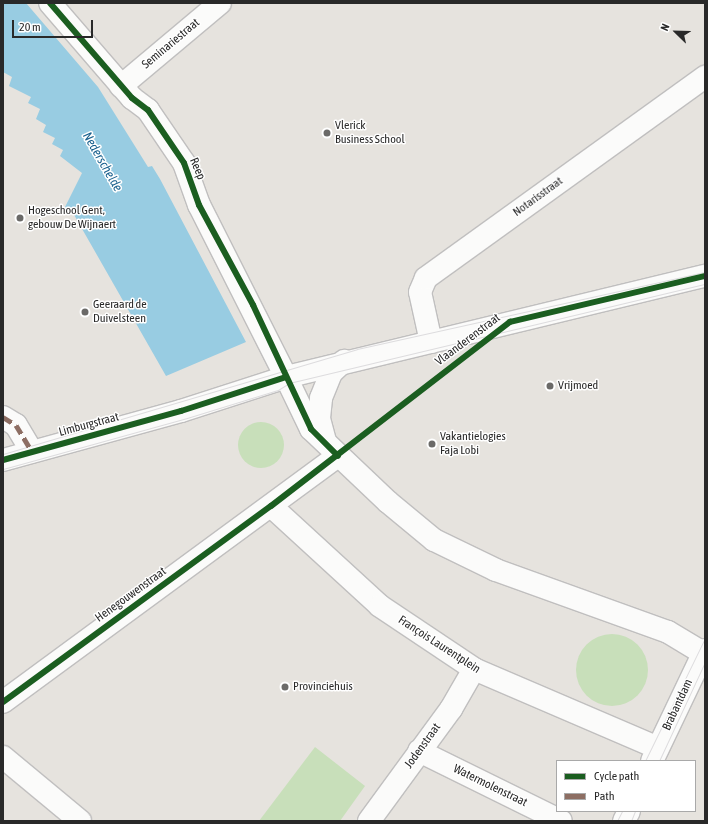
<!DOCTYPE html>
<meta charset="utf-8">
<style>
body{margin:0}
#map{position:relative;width:708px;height:824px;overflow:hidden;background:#e6e3de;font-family:"Asap Condensed",sans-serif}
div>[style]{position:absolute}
.green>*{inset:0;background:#c8dfba}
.round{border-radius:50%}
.water>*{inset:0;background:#98cce2}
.roads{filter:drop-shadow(1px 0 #c0bfbf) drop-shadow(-1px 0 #c0bfbf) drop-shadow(0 1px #c0bfbf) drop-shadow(0 -1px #c0bfbf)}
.minor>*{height:22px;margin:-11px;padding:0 11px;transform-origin:11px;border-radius:11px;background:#fbfbfa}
.tertiary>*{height:22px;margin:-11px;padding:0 11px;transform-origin:11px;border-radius:11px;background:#fbfbfa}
.tram>*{height:1px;margin:-0.5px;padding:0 0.5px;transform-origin:0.5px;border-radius:0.5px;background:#dddcde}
.quiet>*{height:5px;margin-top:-2.5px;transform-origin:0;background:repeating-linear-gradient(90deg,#8d6e63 0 10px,transparent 0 15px)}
.cycleway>*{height:6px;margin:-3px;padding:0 3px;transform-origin:3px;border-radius:3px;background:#1b5e20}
.dots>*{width:11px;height:11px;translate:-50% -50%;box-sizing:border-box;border:2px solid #fff;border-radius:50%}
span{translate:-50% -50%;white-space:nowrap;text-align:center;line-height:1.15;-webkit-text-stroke:3px #fff;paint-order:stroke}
.street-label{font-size:12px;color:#292929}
.poi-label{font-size:12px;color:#292929}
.left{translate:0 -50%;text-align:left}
.water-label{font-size:13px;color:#18608d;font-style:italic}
.frame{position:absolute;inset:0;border:4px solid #292929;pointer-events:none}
.legend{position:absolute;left:556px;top:760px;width:140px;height:52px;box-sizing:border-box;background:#fff;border:1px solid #a9a9a9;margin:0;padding:5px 7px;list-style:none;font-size:12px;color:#292929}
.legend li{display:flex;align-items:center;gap:8px;height:20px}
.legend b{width:20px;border:1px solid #a9a9a9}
.north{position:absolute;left:656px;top:12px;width:40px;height:40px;-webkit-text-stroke:3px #fff;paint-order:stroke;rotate:293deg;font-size:11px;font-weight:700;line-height:16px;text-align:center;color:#292929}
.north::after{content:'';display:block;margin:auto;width:14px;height:18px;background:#292929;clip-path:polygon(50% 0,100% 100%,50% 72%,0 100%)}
.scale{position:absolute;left:12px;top:20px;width:81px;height:18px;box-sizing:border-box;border:2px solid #292929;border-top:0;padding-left:5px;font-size:12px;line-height:14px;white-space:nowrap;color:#292929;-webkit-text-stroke:3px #fff;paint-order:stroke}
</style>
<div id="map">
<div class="green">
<div class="round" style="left:238px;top:422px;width:46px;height:46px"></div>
<div class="round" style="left:576px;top:634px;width:72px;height:72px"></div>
<div style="clip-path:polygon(315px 747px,365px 786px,340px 821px,259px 821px)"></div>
</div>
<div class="water">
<div style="clip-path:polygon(3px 3px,26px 3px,98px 87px,148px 167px,152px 166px,160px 179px,246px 342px,166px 376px,73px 213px,64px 209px,82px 173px,60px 156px,63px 150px,52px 144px,55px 138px,43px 132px,46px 125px,36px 119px,40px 109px,28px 103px,31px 97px,9px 86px,12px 77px,3px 72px)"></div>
</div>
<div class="roads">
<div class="minor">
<div style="left:121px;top:86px;width:129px;rotate:-40deg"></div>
<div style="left:431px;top:342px;width:51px;rotate:-102.4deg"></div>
<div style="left:420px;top:292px;width:15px;rotate:-67deg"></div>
<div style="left:426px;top:278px;width:344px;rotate:-35.8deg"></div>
<div style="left:3px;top:417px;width:15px;rotate:32deg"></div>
<div style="left:16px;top:425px;width:31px;rotate:59deg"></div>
<div style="left:3px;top:460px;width:185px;rotate:-15.4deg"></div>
<div style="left:181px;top:411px;width:110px;rotate:-17.9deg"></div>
<div style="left:286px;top:377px;width:193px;rotate:-116.8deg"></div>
<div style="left:199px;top:205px;width:45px;rotate:-109.7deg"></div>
<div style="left:184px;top:163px;width:64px;rotate:-124.2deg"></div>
<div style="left:148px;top:110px;width:20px;rotate:-143deg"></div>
<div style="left:132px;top:98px;width:125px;rotate:-130.8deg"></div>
<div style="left:271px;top:506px;width:148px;rotate:42.5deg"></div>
<div style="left:380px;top:606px;width:113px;rotate:33.8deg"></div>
<div style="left:474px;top:669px;width:200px;rotate:23.2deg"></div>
<div style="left:3px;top:702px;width:416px;rotate:-36.3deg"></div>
<div style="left:419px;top:751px;width:158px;rotate:26.2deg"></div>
<div style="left:3px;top:757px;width:100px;rotate:39.7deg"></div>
<div style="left:369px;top:821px;width:139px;rotate:-53.8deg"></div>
<div style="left:451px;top:709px;width:46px;rotate:-60.1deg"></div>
</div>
<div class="tertiary">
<div style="left:325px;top:441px;width:24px;rotate:-105deg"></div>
<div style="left:319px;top:418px;width:20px;rotate:-84deg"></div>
<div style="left:321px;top:398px;width:27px;rotate:-68deg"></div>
<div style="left:331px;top:373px;width:18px;rotate:-43deg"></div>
<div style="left:703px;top:653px;width:41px;rotate:-149deg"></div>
<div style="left:668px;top:632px;width:183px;rotate:-160.2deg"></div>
<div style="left:496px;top:570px;width:69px;rotate:-154.2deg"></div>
<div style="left:434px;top:540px;width:60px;rotate:-140.4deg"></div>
<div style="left:388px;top:502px;width:106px;rotate:-136.5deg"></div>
<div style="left:311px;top:429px;width:58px;rotate:-115.7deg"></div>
<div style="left:286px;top:377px;width:431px;rotate:-13.6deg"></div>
<div style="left:652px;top:761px;width:123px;rotate:-64.5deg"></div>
<div style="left:624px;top:821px;width:11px;rotate:-63deg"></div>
</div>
</div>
<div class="tram">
<div style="left:3px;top:454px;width:369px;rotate:-16.5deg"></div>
<div style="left:357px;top:349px;width:356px;rotate:-12.5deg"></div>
<div style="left:3px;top:469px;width:191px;rotate:-15.5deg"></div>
<div style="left:187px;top:418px;width:95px;rotate:-17.1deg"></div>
<div style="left:278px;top:390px;width:13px;rotate:-32deg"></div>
<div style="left:289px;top:383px;width:428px;rotate:-13.4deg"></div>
<div style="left:645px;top:761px;width:137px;rotate:-64deg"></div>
<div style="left:659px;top:761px;width:109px;rotate:-65.1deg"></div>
<div style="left:617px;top:821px;width:11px;rotate:-63deg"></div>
<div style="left:631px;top:821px;width:11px;rotate:-68deg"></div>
</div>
<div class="quiet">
<div style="left:3px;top:417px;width:15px;rotate:32deg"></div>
<div style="left:16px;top:425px;width:31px;rotate:59deg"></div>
</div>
<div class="cycleway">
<div style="left:50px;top:3px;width:125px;rotate:49.2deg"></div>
<div style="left:132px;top:98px;width:20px;rotate:37deg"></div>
<div style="left:148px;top:110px;width:64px;rotate:55.8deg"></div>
<div style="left:184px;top:163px;width:45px;rotate:70.3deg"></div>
<div style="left:199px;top:205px;width:114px;rotate:61.6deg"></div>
<div style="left:253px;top:305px;width:137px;rotate:64.9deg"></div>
<div style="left:311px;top:429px;width:38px;rotate:45deg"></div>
<div style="left:3px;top:460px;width:185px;rotate:-15.4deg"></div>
<div style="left:181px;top:411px;width:110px;rotate:-17.9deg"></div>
<div style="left:3px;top:702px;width:332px;rotate:-36.2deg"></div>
<div style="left:271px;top:506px;width:302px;rotate:-37.6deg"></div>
<div style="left:510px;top:322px;width:200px;rotate:-13.3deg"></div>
</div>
<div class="dots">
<div style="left:327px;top:133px;background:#6b6a68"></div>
<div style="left:20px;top:218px;background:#6b6a68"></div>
<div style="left:85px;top:312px;background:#6b6a68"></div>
<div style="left:550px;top:386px;background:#6b6a68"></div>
<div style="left:432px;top:444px;background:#6b6a68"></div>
<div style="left:285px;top:687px;background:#6b6a68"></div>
</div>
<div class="street-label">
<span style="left:171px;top:44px;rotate:-40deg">Seminariestraat</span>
<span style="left:197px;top:169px;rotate:67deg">Reep</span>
<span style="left:538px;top:197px;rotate:-36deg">Notarisstraat</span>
<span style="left:468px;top:340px;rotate:-37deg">Vlaanderenstraat</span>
<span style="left:89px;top:425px;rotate:-15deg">Limburgstraat</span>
<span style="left:131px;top:595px;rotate:-36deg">Henegouwenstraat</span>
<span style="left:439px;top:645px;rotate:33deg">François Laurentplein</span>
<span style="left:678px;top:705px;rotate:-65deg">Brabantdam</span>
<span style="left:423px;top:746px;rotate:-54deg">Jodenstraat</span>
<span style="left:490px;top:786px;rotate:26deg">Watermolenstraat</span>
</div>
<div class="poi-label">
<span class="left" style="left:335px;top:133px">Vlerick<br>Business School</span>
<span class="left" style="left:28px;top:218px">Hogeschool Gent,<br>gebouw De Wijnaert</span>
<span class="left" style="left:93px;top:312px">Geeraard de<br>Duivelsteen</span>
<span class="left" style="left:558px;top:386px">Vrijmoed</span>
<span class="left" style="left:440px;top:444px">Vakantielogies<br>Faja Lobi</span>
<span class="left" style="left:293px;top:687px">Provinciehuis</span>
</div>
<div class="water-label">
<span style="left:102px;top:162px;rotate:60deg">Nederschelde</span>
</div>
<div class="frame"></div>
<ul class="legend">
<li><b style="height:5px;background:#1b5e20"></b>Cycle path</li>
<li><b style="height:5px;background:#8d6e63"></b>Path</li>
</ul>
<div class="north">N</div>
<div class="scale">20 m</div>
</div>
